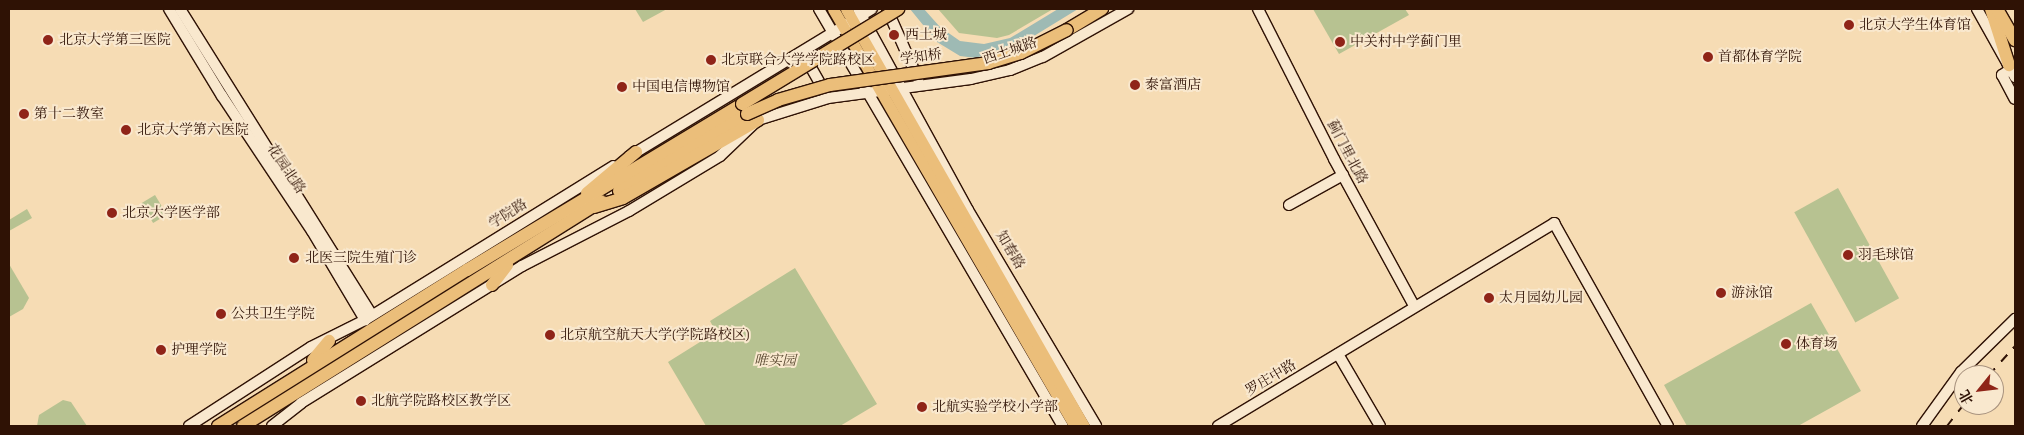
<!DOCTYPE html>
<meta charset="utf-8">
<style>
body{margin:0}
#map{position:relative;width:2024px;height:435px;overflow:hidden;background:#f6dcb4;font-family:Alegreya,"Noto Serif SC",serif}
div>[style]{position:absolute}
.green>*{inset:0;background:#b7c291;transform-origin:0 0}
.water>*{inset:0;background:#9ebab4}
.roads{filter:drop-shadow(1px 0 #2f1205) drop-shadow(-1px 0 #2f1205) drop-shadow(0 1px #2f1205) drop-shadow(0 -1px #2f1205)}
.secondary>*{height:10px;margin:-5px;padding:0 5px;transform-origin:5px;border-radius:5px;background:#f9e8ce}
.primary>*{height:11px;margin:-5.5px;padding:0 5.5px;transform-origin:5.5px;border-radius:5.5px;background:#ebbe7a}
.highway>*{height:12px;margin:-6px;padding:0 6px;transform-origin:6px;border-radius:6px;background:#ebbe7a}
.rail>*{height:2px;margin-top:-1px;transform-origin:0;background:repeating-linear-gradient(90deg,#2f1205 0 9px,transparent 0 18px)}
.bridges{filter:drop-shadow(1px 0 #2f1205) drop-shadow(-1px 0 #2f1205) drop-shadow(0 1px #2f1205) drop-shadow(0 -1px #2f1205)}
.highway-bridge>*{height:12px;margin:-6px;padding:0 6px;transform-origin:6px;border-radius:6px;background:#ebbe7a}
.dots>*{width:14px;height:14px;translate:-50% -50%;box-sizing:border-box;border:2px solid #f9e8ce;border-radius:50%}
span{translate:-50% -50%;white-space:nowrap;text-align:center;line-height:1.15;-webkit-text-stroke:4px #f9e8ce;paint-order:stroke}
.poi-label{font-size:14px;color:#2f1205}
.left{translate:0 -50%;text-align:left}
.street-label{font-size:14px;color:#2f1205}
.park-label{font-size:14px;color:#58472f;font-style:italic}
.frame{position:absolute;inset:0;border:10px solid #2f1205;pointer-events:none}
.north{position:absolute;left:1954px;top:365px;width:50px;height:50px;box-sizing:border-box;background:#f9e8ce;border:1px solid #a8927e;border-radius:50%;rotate:241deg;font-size:14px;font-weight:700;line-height:20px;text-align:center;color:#2f1205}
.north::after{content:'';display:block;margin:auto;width:18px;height:22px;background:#8f2418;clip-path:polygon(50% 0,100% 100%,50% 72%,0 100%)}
</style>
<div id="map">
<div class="green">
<div style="clip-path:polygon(635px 9px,667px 9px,643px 22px)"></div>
<div style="clip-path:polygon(938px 9px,1053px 9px,1009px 35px,997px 38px,959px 33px)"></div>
<div style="clip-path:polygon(1313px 9px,1405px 9px,1409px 15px,1339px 54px)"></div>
<div style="left:1838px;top:188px;width:126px;height:50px;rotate:61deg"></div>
<div style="left:155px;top:195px;width:23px;height:16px;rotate:59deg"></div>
<div style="clip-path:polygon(27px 209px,32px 218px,9px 231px,9px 220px)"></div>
<div style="clip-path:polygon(9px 264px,29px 298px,23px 309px,9px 317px)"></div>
<div style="clip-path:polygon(795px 268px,877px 404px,840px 426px,706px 426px,668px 362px,716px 332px,710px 321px)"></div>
<div style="clip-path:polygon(1811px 303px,1861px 391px,1798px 426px,1687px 426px,1664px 385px)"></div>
<div style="clip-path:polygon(63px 400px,71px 402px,87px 426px,37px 426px,39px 415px)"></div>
</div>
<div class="water">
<div style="clip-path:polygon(910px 9px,924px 9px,940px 27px,960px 41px,984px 44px,1010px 38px,1058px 9px,1078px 9px,1029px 39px,976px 58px,960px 56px,937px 42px)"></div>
</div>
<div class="roads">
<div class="secondary">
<div style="left:169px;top:9px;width:102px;rotate:58.7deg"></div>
<div style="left:222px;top:96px;width:162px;rotate:56.3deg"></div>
<div style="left:312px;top:231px;width:104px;rotate:59.2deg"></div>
<div style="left:180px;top:9px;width:361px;rotate:57.9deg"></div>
<div style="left:819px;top:9px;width:483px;rotate:59.7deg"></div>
<div style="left:858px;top:9px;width:229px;rotate:61.3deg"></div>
<div style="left:968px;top:210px;width:251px;rotate:59.3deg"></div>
<div style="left:887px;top:9px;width:77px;rotate:66.1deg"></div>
<div style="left:1258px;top:9px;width:168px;rotate:63.1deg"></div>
<div style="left:1334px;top:159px;width:167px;rotate:61.4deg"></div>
<div style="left:1977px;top:9px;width:78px;rotate:60.8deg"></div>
<div style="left:805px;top:57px;width:40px;rotate:60.3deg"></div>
<div style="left:2011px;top:69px;width:11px;rotate:146deg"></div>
<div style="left:2002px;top:75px;width:27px;rotate:62deg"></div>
<div style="left:630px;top:156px;width:283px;rotate:-31.3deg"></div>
<div style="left:1289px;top:205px;width:62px;rotate:-29.1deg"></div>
<div style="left:1338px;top:354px;width:83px;rotate:59.7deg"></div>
<div style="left:189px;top:426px;width:145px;rotate:-32.9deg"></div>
<div style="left:311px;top:347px;width:60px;rotate:-26.6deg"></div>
<div style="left:365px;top:320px;width:292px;rotate:-31.8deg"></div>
<div style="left:272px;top:426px;width:37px;rotate:-38deg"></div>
<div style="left:301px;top:403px;width:260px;rotate:-31.8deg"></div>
<div style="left:522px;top:266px;width:120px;rotate:-27.2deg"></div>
<div style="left:629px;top:211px;width:106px;rotate:-31.1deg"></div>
<div style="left:720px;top:156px;width:52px;rotate:-43.5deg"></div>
<div style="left:758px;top:120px;width:73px;rotate:-17.4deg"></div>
<div style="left:828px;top:98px;width:144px;rotate:-7.6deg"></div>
<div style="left:971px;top:79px;width:40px;rotate:-13deg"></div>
<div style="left:1010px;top:70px;width:35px;rotate:-22deg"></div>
<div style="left:1043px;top:57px;width:98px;rotate:-29.5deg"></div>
<div style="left:1218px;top:426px;width:393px;rotate:-31.1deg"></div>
<div style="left:1554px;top:223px;width:233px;rotate:60.7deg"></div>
<div style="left:1922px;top:426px;width:67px;rotate:-54.2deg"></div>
<div style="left:1961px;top:372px;width:76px;rotate:-44.5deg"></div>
</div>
<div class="primary">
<div style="left:833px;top:9px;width:482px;rotate:59.9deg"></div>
<div style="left:846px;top:9px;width:480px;rotate:60.3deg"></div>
</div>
<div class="highway">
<div style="left:1991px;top:9px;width:59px;rotate:72.2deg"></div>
<div style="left:1997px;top:9px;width:36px;rotate:60deg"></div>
<div style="left:1067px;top:30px;width:41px;rotate:-31deg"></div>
<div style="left:619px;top:191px;width:149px;rotate:-31deg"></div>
<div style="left:587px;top:193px;width:64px;rotate:-39.9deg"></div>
<div style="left:594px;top:207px;width:30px;rotate:-17deg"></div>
<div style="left:623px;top:198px;width:156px;rotate:-30deg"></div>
<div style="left:492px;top:285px;width:25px;rotate:-53deg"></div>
<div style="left:313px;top:360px;width:25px;rotate:-50deg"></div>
<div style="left:218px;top:426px;width:294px;rotate:-32.1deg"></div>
<div style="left:467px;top:270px;width:321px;rotate:-31.1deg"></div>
<div style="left:243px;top:426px;width:423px;rotate:-32.1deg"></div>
</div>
</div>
<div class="rail">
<div style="left:1989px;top:375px;width:39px;rotate:-48deg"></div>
<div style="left:1947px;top:426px;width:28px;rotate:-52deg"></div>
</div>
<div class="bridges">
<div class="highway-bridge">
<div style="left:742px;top:104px;width:183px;rotate:-31.3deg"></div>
<div style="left:747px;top:114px;width:34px;rotate:-24deg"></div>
<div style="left:778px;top:100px;width:54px;rotate:-16.1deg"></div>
<div style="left:830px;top:85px;width:160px;rotate:-7.9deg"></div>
<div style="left:988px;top:63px;width:34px;rotate:-17deg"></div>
<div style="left:1021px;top:53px;width:51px;rotate:-26.6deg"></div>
</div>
</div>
<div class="dots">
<div style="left:1849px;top:25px;background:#8f2418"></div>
<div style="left:894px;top:35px;background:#8f2418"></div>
<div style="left:48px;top:40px;background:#8f2418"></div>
<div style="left:1340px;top:42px;background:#8f2418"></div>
<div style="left:1708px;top:57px;background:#8f2418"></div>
<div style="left:711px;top:60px;background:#8f2418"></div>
<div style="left:1135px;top:85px;background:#8f2418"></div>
<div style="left:622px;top:87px;background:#8f2418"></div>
<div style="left:24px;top:114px;background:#8f2418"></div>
<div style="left:126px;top:130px;background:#8f2418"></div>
<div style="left:112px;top:213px;background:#8f2418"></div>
<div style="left:1848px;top:255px;background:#8f2418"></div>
<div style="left:294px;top:258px;background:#8f2418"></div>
<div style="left:1721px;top:293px;background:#8f2418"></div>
<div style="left:1489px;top:298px;background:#8f2418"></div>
<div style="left:221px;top:314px;background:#8f2418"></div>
<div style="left:550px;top:335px;background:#8f2418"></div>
<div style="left:1786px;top:344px;background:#8f2418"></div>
<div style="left:161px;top:350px;background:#8f2418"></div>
<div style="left:361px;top:401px;background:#8f2418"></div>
<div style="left:922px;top:407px;background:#8f2418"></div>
</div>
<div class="poi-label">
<span class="left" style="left:1859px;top:25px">北京大学生体育馆</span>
<span class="left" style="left:905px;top:35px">西土城</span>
<span class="left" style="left:59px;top:40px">北京大学第三医院</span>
<span class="left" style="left:1350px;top:42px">中关村中学蓟门里</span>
<span class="left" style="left:1718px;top:57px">首都体育学院</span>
<span class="left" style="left:721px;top:60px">北京联合大学学院路校区</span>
<span class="left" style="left:1145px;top:85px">泰富酒店</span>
<span class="left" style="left:632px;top:87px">中国电信博物馆</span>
<span class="left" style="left:34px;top:114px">第十二教室</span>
<span class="left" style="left:137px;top:130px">北京大学第六医院</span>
<span class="left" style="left:122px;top:213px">北京大学医学部</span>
<span class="left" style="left:1858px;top:255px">羽毛球馆</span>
<span class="left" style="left:305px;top:258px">北医三院生殖门诊</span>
<span class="left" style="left:1731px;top:293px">游泳馆</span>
<span class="left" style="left:1499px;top:298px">太月园幼儿园</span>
<span class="left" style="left:231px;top:314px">公共卫生学院</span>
<span class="left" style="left:560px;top:335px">北京航空航天大学(学院路校区)</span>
<span class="left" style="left:1796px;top:344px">体育场</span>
<span class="left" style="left:171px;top:350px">护理学院</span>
<span class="left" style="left:371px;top:401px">北航学院路校区教学区</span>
<span class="left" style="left:932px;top:407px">北航实验学校小学部</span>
</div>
<div class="street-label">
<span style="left:1010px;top:51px;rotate:-19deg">西土城路</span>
<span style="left:921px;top:57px;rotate:-8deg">学知桥</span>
<span style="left:1347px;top:152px;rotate:62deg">蓟门里北路</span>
<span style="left:286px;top:169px;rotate:56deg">花园北路</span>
<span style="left:508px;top:214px;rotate:-32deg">学院路</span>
<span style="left:1010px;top:250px;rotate:59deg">知春路</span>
<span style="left:1271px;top:378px;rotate:-31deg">罗庄中路</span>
</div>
<div class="park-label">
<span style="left:775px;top:361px">唯实园</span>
</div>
<div class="frame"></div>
<div class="north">北</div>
</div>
